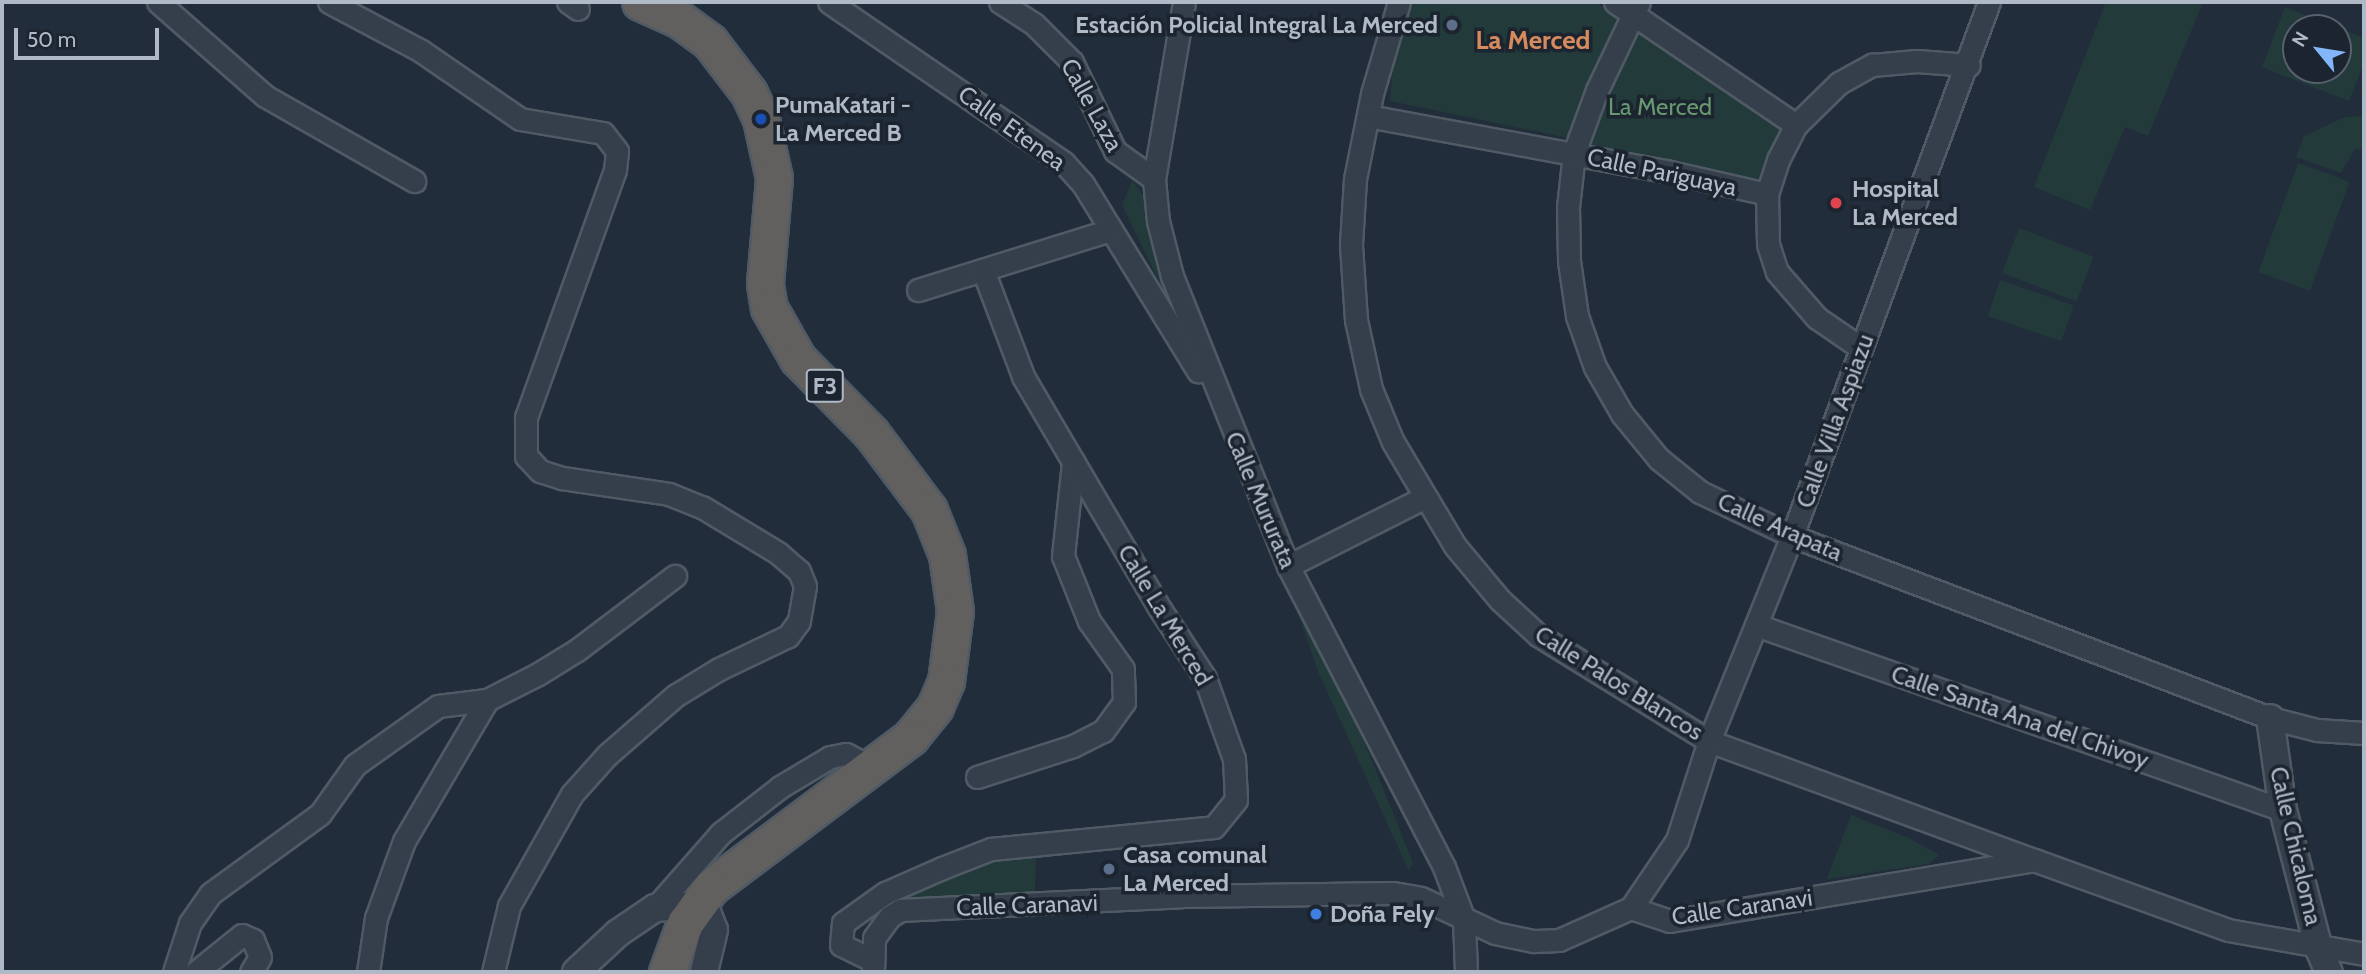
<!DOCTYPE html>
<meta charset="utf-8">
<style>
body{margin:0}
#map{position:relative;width:2366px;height:974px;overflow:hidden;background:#212d3a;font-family:Cabin,sans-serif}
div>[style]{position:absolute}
.green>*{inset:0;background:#233a3b;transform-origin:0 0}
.roads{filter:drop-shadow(2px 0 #505a65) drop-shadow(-2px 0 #505a65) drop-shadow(0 2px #505a65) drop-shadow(0 -2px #505a65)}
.minor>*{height:21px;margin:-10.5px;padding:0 10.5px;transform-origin:10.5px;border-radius:10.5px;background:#353f4b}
.tertiary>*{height:26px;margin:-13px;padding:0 13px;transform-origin:13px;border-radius:13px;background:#353f4b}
.trunk>*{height:35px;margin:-17.5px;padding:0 17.5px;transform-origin:17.5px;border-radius:17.5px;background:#62605e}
.dots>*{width:19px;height:19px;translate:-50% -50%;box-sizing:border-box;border:4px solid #1b242f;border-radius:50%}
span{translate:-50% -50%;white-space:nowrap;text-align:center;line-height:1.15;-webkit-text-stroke:7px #1b242f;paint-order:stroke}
.shield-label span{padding:2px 5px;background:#1b242f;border:2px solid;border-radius:5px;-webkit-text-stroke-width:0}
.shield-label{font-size:23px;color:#b0bac7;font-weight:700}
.poi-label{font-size:24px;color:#b0bac7;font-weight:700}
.right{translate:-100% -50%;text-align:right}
.left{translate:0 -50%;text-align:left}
.street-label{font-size:24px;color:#b0bac7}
.park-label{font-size:24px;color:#679870}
.neighbourhood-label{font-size:26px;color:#d58b5d;font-weight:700}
.frame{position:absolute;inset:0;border:4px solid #b0bac7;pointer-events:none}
.north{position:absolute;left:2282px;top:14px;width:70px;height:70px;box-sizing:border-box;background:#1b242f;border:2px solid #57606c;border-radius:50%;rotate:300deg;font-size:19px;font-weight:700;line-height:28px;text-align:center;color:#b0bac7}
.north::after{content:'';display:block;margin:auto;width:24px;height:32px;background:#83b6f9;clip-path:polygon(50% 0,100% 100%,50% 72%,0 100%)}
.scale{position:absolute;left:14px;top:28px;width:145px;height:32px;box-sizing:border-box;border:4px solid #b0bac7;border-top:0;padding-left:9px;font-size:21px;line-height:24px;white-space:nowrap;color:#b0bac7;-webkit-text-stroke:5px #1b242f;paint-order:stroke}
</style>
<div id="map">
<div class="green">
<div style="clip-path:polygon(1413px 2px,1595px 2px,1622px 18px,1568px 138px,1390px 101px,1393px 67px)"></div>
<div style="clip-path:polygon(2106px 2px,2203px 2px,2148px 136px,2125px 127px,2090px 210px,2034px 187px)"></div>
<div style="clip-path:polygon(evenodd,2285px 7px,2364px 38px,2364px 63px,2349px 101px,2262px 67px,2285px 7px,2296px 28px,2338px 28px,2338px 70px,2296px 70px,2296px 28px)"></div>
<div style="clip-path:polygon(1636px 29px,1781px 128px,1758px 181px,1589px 144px)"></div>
<div style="clip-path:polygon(2364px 116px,2364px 149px,2355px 149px,2341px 173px,2296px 157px,2304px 136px,2345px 117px)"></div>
<div style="left:2298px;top:163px;width:55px;height:116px;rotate:20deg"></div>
<div style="clip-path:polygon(1132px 180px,1143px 195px,1178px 321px,1122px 205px)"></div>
<div style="left:2019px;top:228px;width:80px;height:48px;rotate:21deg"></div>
<div style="left:2000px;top:280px;width:78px;height:38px;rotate:19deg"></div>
<div style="clip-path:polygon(1240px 463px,1371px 758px,1413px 863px,1409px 871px,1319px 674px,1287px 582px,1236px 468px)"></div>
<div style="clip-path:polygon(1851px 815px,1909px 838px,1939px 855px,1929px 864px,1827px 879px)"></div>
<div style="clip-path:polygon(1036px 855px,1035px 892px,876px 911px,887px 902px,946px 877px,1006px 858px)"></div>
</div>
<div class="roads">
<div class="minor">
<div style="left:158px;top:2px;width:142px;rotate:41.3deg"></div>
<div style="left:265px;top:96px;width:172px;rotate:29.7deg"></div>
<div style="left:329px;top:2px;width:104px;rotate:28deg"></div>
<div style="left:421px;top:51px;width:120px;rotate:34.5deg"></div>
<div style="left:520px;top:119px;width:84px;rotate:9.6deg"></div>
<div style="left:603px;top:133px;width:23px;rotate:52deg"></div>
<div style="left:617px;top:151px;width:19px;rotate:96deg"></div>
<div style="left:615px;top:170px;width:263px;rotate:109.8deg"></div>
<div style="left:526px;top:417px;width:39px;rotate:90deg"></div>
<div style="left:526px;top:456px;width:21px;rotate:47deg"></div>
<div style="left:540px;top:471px;width:23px;rotate:18deg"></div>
<div style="left:562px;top:478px;width:108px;rotate:8.5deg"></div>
<div style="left:669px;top:494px;width:35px;rotate:22deg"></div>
<div style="left:702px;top:507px;width:89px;rotate:31.2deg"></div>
<div style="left:778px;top:553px;width:28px;rotate:41deg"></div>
<div style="left:799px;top:571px;width:16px;rotate:68deg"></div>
<div style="left:805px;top:586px;width:36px;rotate:100deg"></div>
<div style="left:799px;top:621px;width:19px;rotate:126deg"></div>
<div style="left:788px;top:636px;width:76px;rotate:154.4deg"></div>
<div style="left:719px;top:669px;width:50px;rotate:148.8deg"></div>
<div style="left:676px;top:695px;width:91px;rotate:139deg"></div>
<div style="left:607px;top:755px;width:52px;rotate:131.9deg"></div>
<div style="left:572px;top:794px;width:129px;rotate:119.4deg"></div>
<div style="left:509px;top:906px;width:68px;rotate:103.6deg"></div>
<div style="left:568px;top:2px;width:12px;rotate:35deg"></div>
<div style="left:829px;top:2px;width:285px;rotate:34.4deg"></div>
<div style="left:1064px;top:163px;width:28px;rotate:48deg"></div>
<div style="left:1083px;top:184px;width:220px;rotate:58.4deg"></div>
<div style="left:1000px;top:2px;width:40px;rotate:32.9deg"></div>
<div style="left:1034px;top:24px;width:54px;rotate:45deg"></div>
<div style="left:1072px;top:62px;width:99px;rotate:64.2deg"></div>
<div style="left:1115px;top:151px;width:48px;rotate:35.7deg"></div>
<div style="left:1184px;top:2px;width:180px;rotate:99.6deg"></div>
<div style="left:1154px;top:179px;width:42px;rotate:84.6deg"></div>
<div style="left:1158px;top:221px;width:57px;rotate:75.7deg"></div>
<div style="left:1172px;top:276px;width:312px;rotate:68.2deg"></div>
<div style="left:1288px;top:566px;width:339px;rotate:62.6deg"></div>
<div style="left:1444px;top:867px;width:57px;rotate:69.3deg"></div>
<div style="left:1464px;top:920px;width:52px;rotate:87.8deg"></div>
<div style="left:1399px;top:2px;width:96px;rotate:106.4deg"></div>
<div style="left:1372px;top:94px;width:87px;rotate:101.3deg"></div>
<div style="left:1355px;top:179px;width:66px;rotate:93.5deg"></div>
<div style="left:1351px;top:245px;width:75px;rotate:86.2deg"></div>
<div style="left:1356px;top:320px;width:71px;rotate:77.7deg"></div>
<div style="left:1371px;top:389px;width:57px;rotate:67.5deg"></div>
<div style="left:1393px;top:442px;width:121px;rotate:59.2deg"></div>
<div style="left:1455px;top:546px;width:70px;rotate:50.2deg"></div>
<div style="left:1500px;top:600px;width:52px;rotate:42.6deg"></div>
<div style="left:1538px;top:635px;width:201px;rotate:31.8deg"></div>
<div style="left:1709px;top:741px;width:346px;rotate:20.1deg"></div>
<div style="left:1615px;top:2px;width:219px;rotate:34.2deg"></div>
<div style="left:1639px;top:2px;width:98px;rotate:115.5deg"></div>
<div style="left:1597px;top:90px;width:67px;rotate:110.1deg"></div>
<div style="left:1574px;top:153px;width:54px;rotate:96.3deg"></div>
<div style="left:1568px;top:207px;width:54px;rotate:88.9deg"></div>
<div style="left:1569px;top:261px;width:56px;rotate:81.7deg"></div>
<div style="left:1577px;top:316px;width:54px;rotate:70.6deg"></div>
<div style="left:1595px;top:367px;width:54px;rotate:60.1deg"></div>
<div style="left:1622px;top:414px;width:58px;rotate:50.6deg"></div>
<div style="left:1659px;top:459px;width:53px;rotate:38.8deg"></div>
<div style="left:1700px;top:492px;width:102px;rotate:25.6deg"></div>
<div style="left:1792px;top:536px;width:511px;rotate:20.84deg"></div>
<div style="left:2270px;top:718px;width:49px;rotate:14.3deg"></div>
<div style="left:2317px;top:730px;width:47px;rotate:3.7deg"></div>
<div style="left:1368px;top:116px;width:303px;rotate:10.5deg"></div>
<div style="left:1666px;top:171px;width:104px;rotate:12.8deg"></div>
<div style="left:918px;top:290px;width:202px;rotate:-17.3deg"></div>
<div style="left:1861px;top:348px;width:53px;rotate:-145.7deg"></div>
<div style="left:1817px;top:318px;width:61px;rotate:-131deg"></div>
<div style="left:1777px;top:272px;width:29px;rotate:-108deg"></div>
<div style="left:1768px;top:244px;width:50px;rotate:-91.1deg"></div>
<div style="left:1767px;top:194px;width:36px;rotate:-72deg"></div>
<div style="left:1778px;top:160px;width:39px;rotate:-63deg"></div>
<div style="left:1796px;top:125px;width:60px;rotate:-44.3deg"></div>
<div style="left:1839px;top:83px;width:38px;rotate:-29deg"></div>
<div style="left:1872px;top:65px;width:45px;rotate:-5.1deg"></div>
<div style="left:1917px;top:61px;width:52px;rotate:4.4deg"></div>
<div style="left:1288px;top:566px;width:151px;rotate:-26.7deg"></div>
<div style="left:1756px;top:625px;width:559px;rotate:19.34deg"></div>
<div style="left:977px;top:777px;width:101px;rotate:-17.9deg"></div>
<div style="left:1073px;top:746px;width:34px;rotate:-27deg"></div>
<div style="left:1103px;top:731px;width:36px;rotate:-54deg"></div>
<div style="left:1124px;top:702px;width:33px;rotate:-92deg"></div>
<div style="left:1123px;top:669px;width:59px;rotate:-125.3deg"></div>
<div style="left:1089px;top:621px;width:70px;rotate:-111.8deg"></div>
<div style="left:1063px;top:556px;width:95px;rotate:-83.9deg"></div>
<div style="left:655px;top:908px;width:100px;rotate:-48.7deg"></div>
<div style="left:721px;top:833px;width:75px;rotate:-37.9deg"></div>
<div style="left:780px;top:787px;width:58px;rotate:-31deg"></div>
<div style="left:830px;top:757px;width:16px;rotate:-11deg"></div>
<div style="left:846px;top:754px;width:15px;rotate:28deg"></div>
<div style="left:859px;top:761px;width:14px;rotate:56deg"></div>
<div style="left:1631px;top:908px;width:41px;rotate:18.4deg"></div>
<div style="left:1670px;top:921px;width:369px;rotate:-9.5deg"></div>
<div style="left:2034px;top:860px;width:206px;rotate:19.8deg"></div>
<div style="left:2228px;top:930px;width:138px;rotate:10deg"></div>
<div style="left:872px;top:960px;width:34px;rotate:-154deg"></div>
<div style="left:841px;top:945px;width:22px;rotate:-85deg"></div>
<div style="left:843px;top:923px;width:52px;rotate:-35.5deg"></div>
<div style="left:885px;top:893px;width:62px;rotate:-23.7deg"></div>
<div style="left:942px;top:868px;width:53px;rotate:-21.2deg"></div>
<div style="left:991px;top:849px;width:224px;rotate:-5.6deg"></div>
<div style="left:1214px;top:827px;width:35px;rotate:-51deg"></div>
<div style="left:1236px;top:800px;width:41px;rotate:-92.8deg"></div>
<div style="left:1234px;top:759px;width:86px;rotate:-109.7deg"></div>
<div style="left:1205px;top:678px;width:82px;rotate:-123.1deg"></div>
<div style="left:1160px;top:609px;width:270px;rotate:-120.5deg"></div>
<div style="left:1023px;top:376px;width:113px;rotate:-110.7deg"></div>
<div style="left:174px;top:972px;width:52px;rotate:-71.9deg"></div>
<div style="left:190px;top:923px;width:35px;rotate:-55deg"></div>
<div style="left:210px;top:894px;width:136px;rotate:-36deg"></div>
<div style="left:320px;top:814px;width:60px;rotate:-54.5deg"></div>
<div style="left:355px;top:765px;width:102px;rotate:-35.4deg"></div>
<div style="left:438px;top:706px;width:49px;rotate:-7deg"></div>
<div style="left:487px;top:700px;width:57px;rotate:-27deg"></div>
<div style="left:538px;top:674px;width:46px;rotate:-31.6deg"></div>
<div style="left:577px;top:650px;width:123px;rotate:-37.1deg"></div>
<div style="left:196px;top:972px;width:59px;rotate:-38.8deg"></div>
<div style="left:242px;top:935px;width:12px;rotate:24deg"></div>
<div style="left:253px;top:940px;width:18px;rotate:68deg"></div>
<div style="left:260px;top:957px;width:17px;rotate:121deg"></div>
<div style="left:368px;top:972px;width:55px;rotate:-81.6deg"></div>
<div style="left:376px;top:918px;width:82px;rotate:-70deg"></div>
<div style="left:404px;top:841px;width:164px;rotate:-59.5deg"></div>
<div style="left:873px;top:972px;width:34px;rotate:-88deg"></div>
<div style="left:874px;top:938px;width:26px;rotate:-54deg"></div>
<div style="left:889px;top:917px;width:13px;rotate:-32deg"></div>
<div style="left:900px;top:910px;width:282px;rotate:-2.8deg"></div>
<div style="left:1182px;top:896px;width:211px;rotate:-0.8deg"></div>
<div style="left:1393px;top:893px;width:28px;rotate:10deg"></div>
<div style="left:1421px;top:898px;width:82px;rotate:25.3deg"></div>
<div style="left:1495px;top:933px;width:40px;rotate:12deg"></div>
<div style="left:1534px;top:941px;width:25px;rotate:-2deg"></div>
<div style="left:1559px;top:940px;width:79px;rotate:-24deg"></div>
<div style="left:1631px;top:908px;width:82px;rotate:-55.9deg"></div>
<div style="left:1677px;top:840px;width:104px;rotate:-72.1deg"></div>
<div style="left:1709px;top:741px;width:221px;rotate:-68deg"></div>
<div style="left:1792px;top:536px;width:569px;rotate:-69.75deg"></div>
</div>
<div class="tertiary">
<div style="left:2270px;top:718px;width:93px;rotate:82deg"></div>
<div style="left:2283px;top:810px;width:144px;rotate:75.5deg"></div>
<div style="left:2319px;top:949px;width:25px;rotate:67deg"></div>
<div style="left:576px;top:972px;width:57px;rotate:-42.9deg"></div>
<div style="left:618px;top:933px;width:45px;rotate:-34deg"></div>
<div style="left:655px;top:908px;width:43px;rotate:-4deg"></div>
<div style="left:698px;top:905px;width:11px;rotate:38deg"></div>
<div style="left:707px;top:912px;width:19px;rotate:69deg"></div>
<div style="left:714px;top:930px;width:43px;rotate:103.4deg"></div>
</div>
<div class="trunk">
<div style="left:640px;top:2px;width:44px;rotate:24.2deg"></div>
<div style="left:680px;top:20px;width:37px;rotate:36deg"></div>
<div style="left:710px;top:42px;width:64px;rotate:52.6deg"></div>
<div style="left:749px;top:93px;width:29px;rotate:65deg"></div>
<div style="left:761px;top:119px;width:60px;rotate:77.6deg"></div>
<div style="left:774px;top:178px;width:106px;rotate:94.9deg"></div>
<div style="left:765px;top:284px;width:24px;rotate:81deg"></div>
<div style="left:769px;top:308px;width:59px;rotate:60.4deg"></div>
<div style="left:798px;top:359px;width:104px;rotate:45.4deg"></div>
<div style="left:871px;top:433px;width:96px;rotate:53deg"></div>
<div style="left:929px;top:510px;width:48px;rotate:68.2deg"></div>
<div style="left:947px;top:555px;width:57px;rotate:81.9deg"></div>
<div style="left:955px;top:611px;width:71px;rotate:97.3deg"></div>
<div style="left:946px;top:681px;width:28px;rotate:113deg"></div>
<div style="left:935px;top:707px;width:38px;rotate:129deg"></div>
<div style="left:911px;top:737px;width:250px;rotate:143.1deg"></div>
<div style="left:711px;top:887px;width:44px;rotate:125.8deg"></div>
<div style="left:685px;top:923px;width:52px;rotate:110.2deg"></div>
</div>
</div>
<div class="dots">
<div style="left:1452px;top:25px;background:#5c6f8a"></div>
<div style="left:761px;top:119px;background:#1a4fb4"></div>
<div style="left:1836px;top:203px;background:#e0444e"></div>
<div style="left:1109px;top:869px;background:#5c6f8a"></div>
<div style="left:1316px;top:914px;background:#3f7fe0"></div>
</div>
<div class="shield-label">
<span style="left:825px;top:386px">F3</span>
</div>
<div class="poi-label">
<span class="right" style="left:1438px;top:25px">Estación Policial Integral La Merced</span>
<span class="left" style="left:775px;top:119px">PumaKatari -<br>La Merced B</span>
<span class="left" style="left:1852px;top:203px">Hospital<br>La Merced</span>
<span class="left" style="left:1123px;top:869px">Casa comunal<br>La Merced</span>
<span class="left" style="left:1330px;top:914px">Doña Fely</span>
</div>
<div class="street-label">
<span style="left:1092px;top:105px;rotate:61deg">Calle Laza</span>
<span style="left:1012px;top:128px;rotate:36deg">Calle Etenea</span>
<span style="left:1662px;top:172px;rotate:12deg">Calle Pariguaya</span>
<span style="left:1835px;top:421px;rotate:-70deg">Calle Villa Aspiazu</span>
<span style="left:1261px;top:500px;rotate:67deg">Calle Mururata</span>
<span style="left:1780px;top:527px;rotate:24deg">Calle Arapata</span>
<span style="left:1165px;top:615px;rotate:59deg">Calle La Merced</span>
<span style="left:1619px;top:683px;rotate:32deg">Calle Palos Blancos</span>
<span style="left:2020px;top:717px;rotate:19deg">Calle Santa Ana del Chivoy</span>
<span style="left:2296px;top:846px;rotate:77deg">Calle Chicaloma</span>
<span style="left:1027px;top:905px;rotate:-2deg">Calle Caranavi</span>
<span style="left:1742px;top:907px;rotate:-8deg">Calle Caranavi</span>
</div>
<div class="park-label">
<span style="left:1660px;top:107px">La Merced</span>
</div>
<div class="neighbourhood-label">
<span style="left:1533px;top:41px">La Merced</span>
</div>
<div class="frame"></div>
<div class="north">N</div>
<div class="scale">50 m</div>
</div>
